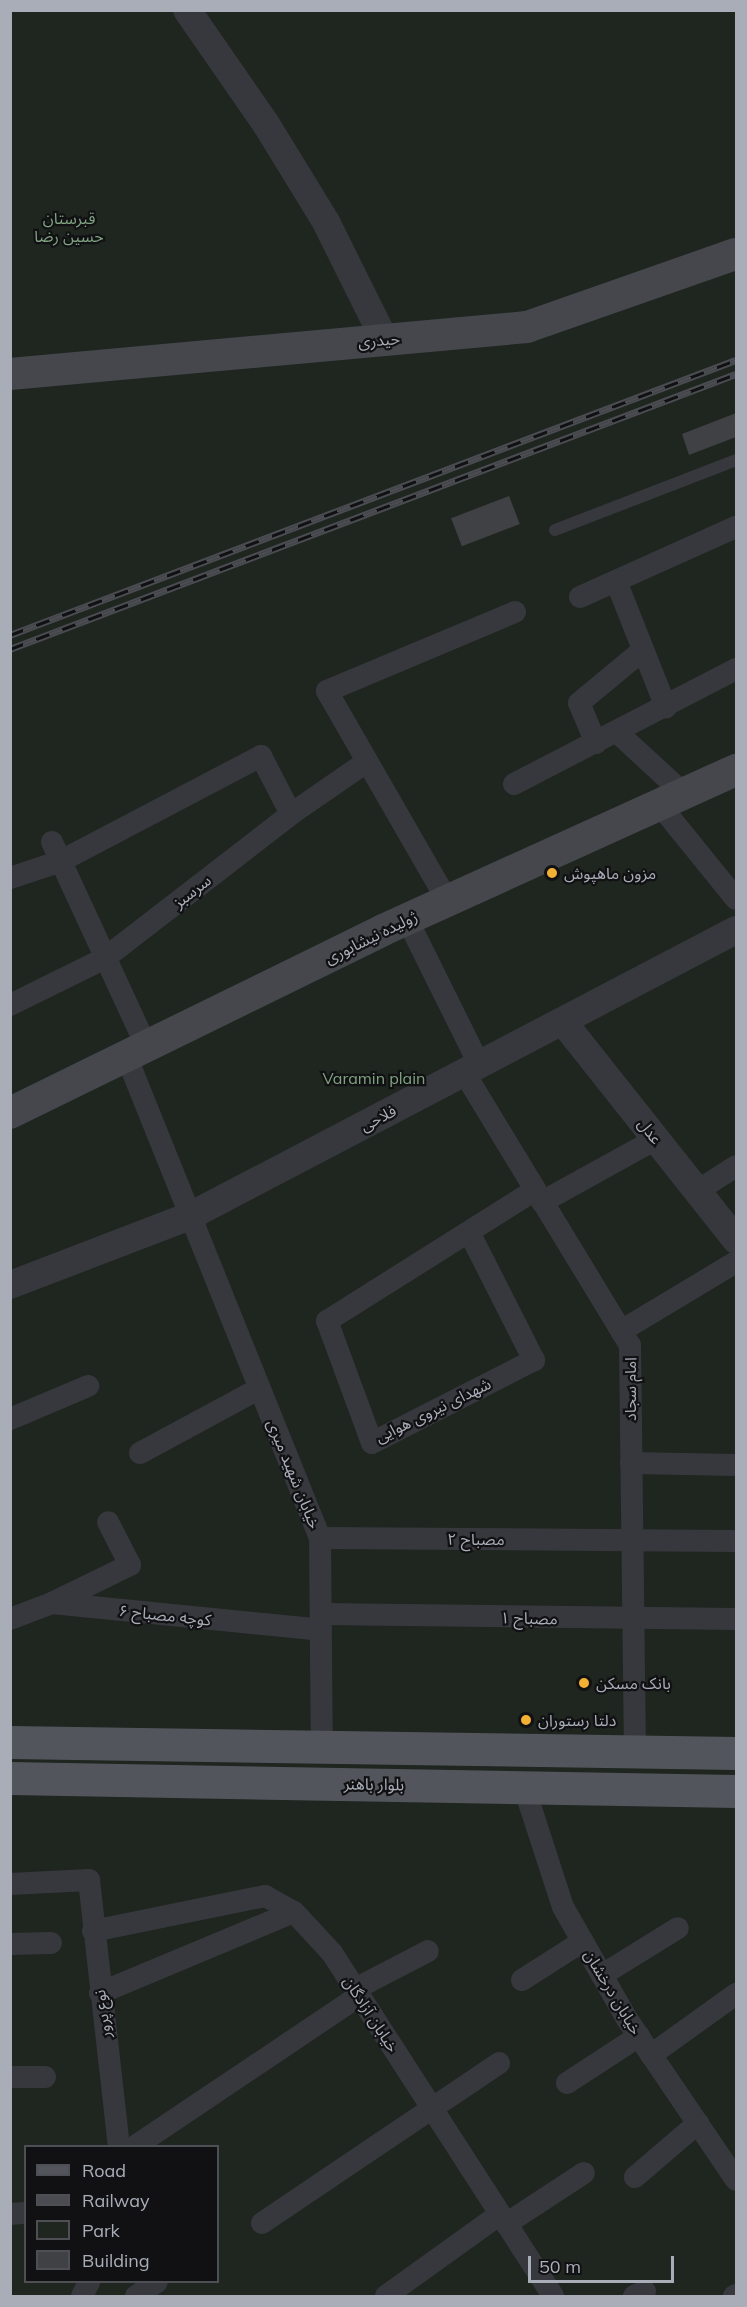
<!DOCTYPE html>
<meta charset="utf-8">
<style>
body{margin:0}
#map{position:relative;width:747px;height:2307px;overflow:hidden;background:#161618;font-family:Mulish,"Noto Sans Arabic",sans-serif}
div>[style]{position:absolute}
.green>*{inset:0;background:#1e261f}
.building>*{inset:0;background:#404145;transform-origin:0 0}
.service>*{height:12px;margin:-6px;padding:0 6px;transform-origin:6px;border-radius:6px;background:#37383d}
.minor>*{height:22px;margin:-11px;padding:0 11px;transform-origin:11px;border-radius:11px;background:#37383d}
.tertiary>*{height:28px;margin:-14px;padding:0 14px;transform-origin:14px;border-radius:14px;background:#37383d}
.secondary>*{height:32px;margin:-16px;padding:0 16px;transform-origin:16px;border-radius:16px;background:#45474d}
.primary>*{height:33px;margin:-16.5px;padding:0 16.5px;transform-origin:16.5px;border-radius:16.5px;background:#53555c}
.rail>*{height:7px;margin-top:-3.5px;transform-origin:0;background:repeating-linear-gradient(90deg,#111113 0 14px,#4a4c52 0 28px);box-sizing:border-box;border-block:2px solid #4a4c52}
.dots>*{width:16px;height:16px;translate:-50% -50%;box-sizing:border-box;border:3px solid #111113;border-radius:50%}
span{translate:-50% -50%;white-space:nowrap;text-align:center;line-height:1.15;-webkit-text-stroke:4.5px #111113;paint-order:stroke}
.park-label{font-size:16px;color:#7fa381}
.street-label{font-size:16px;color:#a8adb8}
.poi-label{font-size:16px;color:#a8adb8}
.left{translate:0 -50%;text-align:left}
.frame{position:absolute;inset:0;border:12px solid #a8adb8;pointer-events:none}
.legend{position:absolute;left:24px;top:2145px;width:195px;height:138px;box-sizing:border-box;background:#111113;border:2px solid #4d4f55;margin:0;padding:8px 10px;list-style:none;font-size:18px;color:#a8adb8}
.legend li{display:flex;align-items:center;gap:12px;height:30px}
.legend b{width:30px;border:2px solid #4d4f55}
.scale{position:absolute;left:528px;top:2256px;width:146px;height:27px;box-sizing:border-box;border:3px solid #a8adb8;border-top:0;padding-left:8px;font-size:18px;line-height:21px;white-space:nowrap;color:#a8adb8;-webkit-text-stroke:4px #111113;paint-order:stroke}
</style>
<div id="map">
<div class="green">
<div style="clip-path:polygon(evenodd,11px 11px,736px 11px,736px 2296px,11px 2296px,11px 11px,26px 2146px,218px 2146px,218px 2282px,26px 2282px,26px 2146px)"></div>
</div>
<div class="building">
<div style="clip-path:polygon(736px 413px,736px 437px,689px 455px,682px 434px)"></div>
<div style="left:509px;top:496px;width:30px;height:62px;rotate:69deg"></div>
</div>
<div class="service">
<div style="left:555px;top:530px;width:194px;rotate:-21.1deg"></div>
</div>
<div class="minor">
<div style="left:616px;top:581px;width:136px;rotate:68.4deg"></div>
<div style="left:580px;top:597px;width:171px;rotate:-24.2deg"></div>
<div style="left:618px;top:733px;width:88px;rotate:42.7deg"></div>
<div style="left:596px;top:743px;width:43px;rotate:-113deg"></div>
<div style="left:579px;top:703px;width:83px;rotate:-39.6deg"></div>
<div style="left:514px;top:784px;width:250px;rotate:-27.4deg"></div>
<div style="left:659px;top:804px;width:122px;rotate:51deg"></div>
<div style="left:52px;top:842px;width:227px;rotate:65.2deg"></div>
<div style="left:10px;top:878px;width:54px;rotate:-18.4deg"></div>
<div style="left:61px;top:861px;width:226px;rotate:-27.7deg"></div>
<div style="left:261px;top:756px;width:65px;rotate:62.7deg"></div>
<div style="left:447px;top:900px;width:241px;rotate:-119.9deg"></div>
<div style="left:327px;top:691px;width:204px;rotate:-22.8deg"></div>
<div style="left:407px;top:919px;width:164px;rotate:63.6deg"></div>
<div style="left:10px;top:1005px;width:106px;rotate:-26.3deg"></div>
<div style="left:105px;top:958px;width:235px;rotate:-37.7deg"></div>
<div style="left:291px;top:814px;width:90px;rotate:-34.6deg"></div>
<div style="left:127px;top:1058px;width:517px;rotate:68.1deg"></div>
<div style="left:320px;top:1538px;width:209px;rotate:89.5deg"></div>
<div style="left:465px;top:1074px;width:317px;rotate:58.7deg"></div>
<div style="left:630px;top:1345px;width:406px;rotate:89.3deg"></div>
<div style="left:697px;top:1191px;width:46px;rotate:-32.7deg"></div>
<div style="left:542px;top:1202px;width:130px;rotate:-28.9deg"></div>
<div style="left:469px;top:1232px;width:144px;rotate:63.1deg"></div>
<div style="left:534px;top:1360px;width:182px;rotate:152.9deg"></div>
<div style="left:372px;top:1443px;width:130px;rotate:-110.2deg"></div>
<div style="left:327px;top:1321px;width:246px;rotate:-32.2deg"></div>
<div style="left:621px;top:1331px;width:134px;rotate:-31deg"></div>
<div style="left:10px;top:1419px;width:85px;rotate:-22.9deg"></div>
<div style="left:140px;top:1453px;width:136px;rotate:-28.4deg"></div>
<div style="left:631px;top:1463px;width:105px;rotate:1.1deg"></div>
<div style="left:320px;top:1538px;width:416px;rotate:0.4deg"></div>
<div style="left:52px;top:1603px;width:87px;rotate:-26deg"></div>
<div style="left:130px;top:1565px;width:48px;rotate:-117.1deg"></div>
<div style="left:321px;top:1614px;width:415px;rotate:0.7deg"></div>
<div style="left:10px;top:1619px;width:45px;rotate:-20.9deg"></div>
<div style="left:52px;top:1603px;width:270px;rotate:5.7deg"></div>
<div style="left:524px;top:1787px;width:126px;rotate:72deg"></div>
<div style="left:563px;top:1907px;width:129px;rotate:60.3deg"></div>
<div style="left:627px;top:2019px;width:194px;rotate:55.9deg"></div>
<div style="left:10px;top:1884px;width:79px;rotate:-2.9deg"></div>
<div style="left:89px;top:1880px;width:268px;rotate:83.6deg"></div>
<div style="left:93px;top:1931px;width:176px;rotate:-11.5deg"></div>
<div style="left:265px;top:1896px;width:33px;rotate:29deg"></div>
<div style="left:294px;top:1912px;width:56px;rotate:47.2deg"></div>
<div style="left:332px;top:1953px;width:408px;rotate:57.2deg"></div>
<div style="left:10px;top:1944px;width:41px;rotate:-1.4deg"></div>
<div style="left:602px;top:1975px;width:89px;rotate:-31.7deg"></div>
<div style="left:522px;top:1980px;width:72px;rotate:-32.6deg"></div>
<div style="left:355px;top:1989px;width:82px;rotate:-27.5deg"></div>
<div style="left:100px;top:1993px;width:210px;rotate:-22.7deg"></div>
<div style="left:651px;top:2055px;width:105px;rotate:-35.7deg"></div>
<div style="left:10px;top:2077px;width:35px"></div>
<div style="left:567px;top:2083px;width:86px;rotate:-33.1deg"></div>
<div style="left:137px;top:2145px;width:267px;rotate:-33.9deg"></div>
<div style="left:635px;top:2177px;width:83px;rotate:-40.6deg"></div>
<div style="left:10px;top:2214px;width:16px;rotate:-4deg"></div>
<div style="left:262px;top:2223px;width:286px;rotate:-34deg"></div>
<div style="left:506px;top:2224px;width:93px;rotate:-33.2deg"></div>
<div style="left:82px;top:2296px;width:16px;rotate:-63deg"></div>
<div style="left:136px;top:2296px;width:25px;rotate:-34deg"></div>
<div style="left:386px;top:2296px;width:140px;rotate:-35.7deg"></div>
<div style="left:634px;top:2296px;width:12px;rotate:-24deg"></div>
<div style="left:734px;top:2296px;width:2px;rotate:-27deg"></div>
</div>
<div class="tertiary">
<div style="left:187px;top:10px;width:139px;rotate:55.3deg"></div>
<div style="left:266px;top:124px;width:115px;rotate:58.5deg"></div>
<div style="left:326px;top:222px;width:131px;rotate:63.6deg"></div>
<div style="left:564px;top:1023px;width:277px;rotate:51.6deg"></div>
<div style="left:10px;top:1285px;width:193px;rotate:-21deg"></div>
<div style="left:190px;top:1216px;width:616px;rotate:-27.65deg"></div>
</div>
<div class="secondary">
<div style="left:10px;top:374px;width:519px;rotate:-5.19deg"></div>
<div style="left:527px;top:327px;width:221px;rotate:-19.3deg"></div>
<div style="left:10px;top:1113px;width:415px;rotate:-26.1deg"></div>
<div style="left:383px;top:930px;width:388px;rotate:-24.4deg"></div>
</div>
<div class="primary">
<div style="left:10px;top:1742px;width:726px;rotate:0.87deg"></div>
<div style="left:10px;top:1778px;width:726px;rotate:1.03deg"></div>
</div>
<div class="rail">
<div style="left:10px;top:635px;width:776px;rotate:-20.75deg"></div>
<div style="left:10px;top:649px;width:776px;rotate:-20.75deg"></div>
</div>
<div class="dots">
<div style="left:552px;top:873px;background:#f2b134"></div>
<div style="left:584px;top:1683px;background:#f2b134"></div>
<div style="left:526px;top:1720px;background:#f2b134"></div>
</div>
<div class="park-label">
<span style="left:69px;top:227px">قبرستان<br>حسین رضا</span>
<span style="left:374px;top:1078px">Varamin plain</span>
</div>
<div class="street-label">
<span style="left:379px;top:340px;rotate:-5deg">حیدری</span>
<span style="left:192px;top:891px;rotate:-38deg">سرسبز</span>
<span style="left:371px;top:937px;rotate:-26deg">ژولیده نیشابوری</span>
<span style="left:378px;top:1118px;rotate:-27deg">فلاحی</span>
<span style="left:650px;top:1131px;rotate:52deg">عدل</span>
<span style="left:630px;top:1389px;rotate:-90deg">امام سجاد</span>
<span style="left:433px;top:1410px;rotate:-26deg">شهدای نیروی هوایی</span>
<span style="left:294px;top:1474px;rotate:68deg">خیابان شهید میری</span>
<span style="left:476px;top:1539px">مصباح ۲</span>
<span style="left:165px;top:1615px;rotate:6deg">کوچه مصباح ۶</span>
<span style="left:529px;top:1618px;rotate:1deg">مصباح ۱</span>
<span style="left:374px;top:1784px;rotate:1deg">بلوار باهنر</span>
<span style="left:613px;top:1992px;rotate:59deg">خیابان درخشان</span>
<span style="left:102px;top:2014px;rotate:-97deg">نوع پرور</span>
<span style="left:371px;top:2014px;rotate:57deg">خیابان آزادگان</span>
</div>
<div class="poi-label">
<span class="left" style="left:564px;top:873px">مزون ماهپوش</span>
<span class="left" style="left:596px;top:1683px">بانک مسکن</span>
<span class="left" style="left:538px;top:1720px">دلتا رستوران</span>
</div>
<div class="frame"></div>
<ul class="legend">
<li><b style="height:8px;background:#53555c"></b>Road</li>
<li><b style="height:8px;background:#4a4c52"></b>Railway</li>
<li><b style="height:16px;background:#1e261f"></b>Park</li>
<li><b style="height:16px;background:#404145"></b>Building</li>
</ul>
<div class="scale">50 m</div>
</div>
